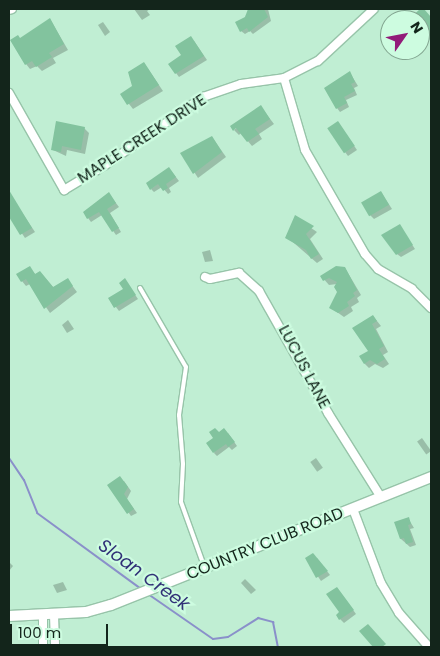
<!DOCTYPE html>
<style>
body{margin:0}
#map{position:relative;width:440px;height:656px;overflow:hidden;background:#c0eed3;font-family:Poppins,sans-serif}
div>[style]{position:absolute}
.shadow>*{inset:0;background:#0003;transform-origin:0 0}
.stream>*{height:2px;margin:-1px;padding:0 1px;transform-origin:1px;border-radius:1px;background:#8a90ca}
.building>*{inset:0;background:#82c39e;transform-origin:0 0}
.roads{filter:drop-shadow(1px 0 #97c4a9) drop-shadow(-1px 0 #97c4a9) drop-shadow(0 1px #97c4a9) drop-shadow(0 -1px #97c4a9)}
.lane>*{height:4px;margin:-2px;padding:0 2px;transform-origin:2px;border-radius:2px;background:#fff}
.street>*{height:8px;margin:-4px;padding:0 4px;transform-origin:4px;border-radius:4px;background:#fff}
.secondary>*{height:10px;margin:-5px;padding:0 5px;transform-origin:5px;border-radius:5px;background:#fff}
span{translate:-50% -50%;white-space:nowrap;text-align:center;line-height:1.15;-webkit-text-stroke:4.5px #cdfce0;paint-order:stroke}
.street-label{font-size:16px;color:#13251b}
.water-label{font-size:18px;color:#313177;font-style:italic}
.frame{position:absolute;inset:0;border:10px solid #13251b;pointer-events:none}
.north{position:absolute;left:380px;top:10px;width:50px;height:50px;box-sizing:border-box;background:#cdfce0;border:1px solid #83a691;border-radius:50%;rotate:57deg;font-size:14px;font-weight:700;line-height:20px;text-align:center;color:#13251b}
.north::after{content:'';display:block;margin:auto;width:18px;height:22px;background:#921b79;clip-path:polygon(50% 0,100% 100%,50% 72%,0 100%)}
.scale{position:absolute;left:10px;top:624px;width:98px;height:22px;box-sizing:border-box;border:2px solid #13251b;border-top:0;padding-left:6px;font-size:15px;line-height:18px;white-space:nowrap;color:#13251b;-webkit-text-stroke:4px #cdfce0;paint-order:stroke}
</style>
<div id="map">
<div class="shadow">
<div style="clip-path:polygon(134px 9px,150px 9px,147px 11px,150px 15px,142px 20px)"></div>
<div style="clip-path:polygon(249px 9px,268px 9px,271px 21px,253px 34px,250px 31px,245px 34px,241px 31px,246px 15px,251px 12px)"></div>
<div style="clip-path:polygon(422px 9px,431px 19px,431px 38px,428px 41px,420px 31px,420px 20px,409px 20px)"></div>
<div style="clip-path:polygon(50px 19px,68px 50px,53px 58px,56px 63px,42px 71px,37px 66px,30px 69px,26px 64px,20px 39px)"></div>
<div style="clip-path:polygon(103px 22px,110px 32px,105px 36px,98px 25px)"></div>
<div style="clip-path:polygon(194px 41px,207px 60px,179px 77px,176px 73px,183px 56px)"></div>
<div style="clip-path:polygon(144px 63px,163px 91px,133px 109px,122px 95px,134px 86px)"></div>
<div style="clip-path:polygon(350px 73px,358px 86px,354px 88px,357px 95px,346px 100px,349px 107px,340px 112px,337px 108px)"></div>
<div style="clip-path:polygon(261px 107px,274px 124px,259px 134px,262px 139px,252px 146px,241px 133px,239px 135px,234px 130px)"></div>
<div style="clip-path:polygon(338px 122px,357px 150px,348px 156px,345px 152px)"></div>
<div style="clip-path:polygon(84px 128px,89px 133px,85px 154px,67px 150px,66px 156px,53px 150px)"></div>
<div style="clip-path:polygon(212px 137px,226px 157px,198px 178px,182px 153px)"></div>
<div style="clip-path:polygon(172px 172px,179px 181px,169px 188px,171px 192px,168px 194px,162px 187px,154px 192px,151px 189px)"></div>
<div style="clip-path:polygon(381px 192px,392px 209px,374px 219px,370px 215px)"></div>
<div style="clip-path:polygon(109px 194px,119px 207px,110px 213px,121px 232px,116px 235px,102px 215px,91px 222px,88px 218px)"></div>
<div style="clip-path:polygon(11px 196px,35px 232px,25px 238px,9px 214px)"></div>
<div style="clip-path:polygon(295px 217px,317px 232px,310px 239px,323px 259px,317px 263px,287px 237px)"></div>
<div style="clip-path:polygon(399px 225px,415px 249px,401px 257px,397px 254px)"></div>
<div style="clip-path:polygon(210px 250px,213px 261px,205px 262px,202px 252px)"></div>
<div style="clip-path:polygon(29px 267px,36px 275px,40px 272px,54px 288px,68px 280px,77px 292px,50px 313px,30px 284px,26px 286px,17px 275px)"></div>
<div style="clip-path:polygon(345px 268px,361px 295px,357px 298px,359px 302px,351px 307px,353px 311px,344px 317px,331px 308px,339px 292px,337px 284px,329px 285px,322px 277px)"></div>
<div style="clip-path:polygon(125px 280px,138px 299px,119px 311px,110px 299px,124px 289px)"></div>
<div style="clip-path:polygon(373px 316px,381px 326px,376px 329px,388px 352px,383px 355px,389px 364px,383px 368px,375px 364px,369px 368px,364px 363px,369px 351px,354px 328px)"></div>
<div style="clip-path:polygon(68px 320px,74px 329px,67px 333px,62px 325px)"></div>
<div style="clip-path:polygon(219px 433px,228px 433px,237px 446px,232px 450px,229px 447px,217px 456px,214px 453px)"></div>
<div style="left:422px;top:438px;width:16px;height:6px;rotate:55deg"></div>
<div style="left:316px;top:458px;width:12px;height:7px;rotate:55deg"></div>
<div style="clip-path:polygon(124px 481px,131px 491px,127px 499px,137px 513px,131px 516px,109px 485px)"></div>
<div style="clip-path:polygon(408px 518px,414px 528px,410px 529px,416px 545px,410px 547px,401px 539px,396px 523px)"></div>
<div style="clip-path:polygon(317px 558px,330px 575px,321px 581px,306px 559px)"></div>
<div style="clip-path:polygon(9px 562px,13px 566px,9px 571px)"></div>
<div style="clip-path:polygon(245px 579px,256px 590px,251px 594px,241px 583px)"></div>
<div style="clip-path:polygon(63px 582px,67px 590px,57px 593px,53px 585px)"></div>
<div style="clip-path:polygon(337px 588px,356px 614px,344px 623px,340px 619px)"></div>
</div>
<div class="stream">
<div style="left:9px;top:458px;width:27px;rotate:56deg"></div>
<div style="left:24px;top:480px;width:35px;rotate:68deg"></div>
<div style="left:37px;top:513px;width:127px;rotate:36.1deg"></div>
<div style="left:148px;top:594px;width:79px;rotate:34.7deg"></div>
<div style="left:213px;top:639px;width:15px;rotate:-8deg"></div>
<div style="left:228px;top:637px;width:36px;rotate:-32deg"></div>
<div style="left:258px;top:618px;width:16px;rotate:15deg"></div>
<div style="left:273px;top:622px;width:25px;rotate:79deg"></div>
</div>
<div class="building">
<div style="clip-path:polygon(248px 9px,264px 9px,268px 17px,249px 32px,247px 28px,240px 32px,235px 22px,245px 17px)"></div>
<div style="clip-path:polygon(420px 9px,424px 9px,431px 17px,431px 32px,424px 38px,420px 33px,420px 20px,408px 20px)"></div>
<div style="clip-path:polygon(50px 18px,64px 44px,49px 53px,52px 57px,36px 67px,32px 61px,25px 65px,10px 40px,18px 35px,20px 38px)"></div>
<div style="clip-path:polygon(191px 36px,204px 56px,175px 74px,168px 64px,181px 55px,175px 46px)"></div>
<div style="clip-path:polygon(144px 62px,159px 85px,127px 105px,120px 94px,132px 86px,128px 72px)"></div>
<div style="clip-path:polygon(350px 71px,355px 82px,351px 84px,355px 91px,344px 97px,347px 103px,336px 109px,324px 88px)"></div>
<div style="clip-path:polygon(261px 105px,270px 119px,255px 129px,259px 134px,247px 142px,236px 128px,233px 131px,230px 126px)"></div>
<div style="clip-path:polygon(56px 121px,85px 127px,81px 150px,62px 146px,61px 152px,51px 150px)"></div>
<div style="left:338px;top:121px;width:30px;height:13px;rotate:56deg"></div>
<div style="clip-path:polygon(212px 136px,222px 152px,193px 174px,180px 153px)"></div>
<div style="clip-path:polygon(169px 167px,176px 177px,166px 184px,168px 188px,163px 191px,158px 184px,150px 190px,146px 183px)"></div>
<div style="clip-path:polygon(9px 190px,32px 228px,20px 235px,9px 217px)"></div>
<div style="left:381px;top:191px;width:16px;height:23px;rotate:60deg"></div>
<div style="clip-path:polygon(109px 192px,116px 203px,107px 209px,119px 228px,112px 232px,99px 212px,87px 219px,83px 212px)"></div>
<div style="clip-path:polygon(295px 215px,314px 226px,306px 234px,319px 254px,311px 259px,306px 250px,285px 238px)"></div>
<div style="clip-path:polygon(400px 224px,413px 245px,396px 255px,381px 235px)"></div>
<div style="clip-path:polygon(30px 266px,35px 274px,40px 271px,53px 287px,68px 278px,73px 286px,44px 309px,26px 279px,21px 282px,16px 274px)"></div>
<div style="clip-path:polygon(336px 266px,345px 267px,357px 290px,353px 293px,355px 296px,347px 302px,349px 306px,338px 313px,329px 308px,337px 292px,334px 287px,337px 282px,329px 278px,323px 281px,320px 276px)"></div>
<div style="clip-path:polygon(125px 278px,136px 295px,114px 308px,108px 298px,123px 289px,119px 283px)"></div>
<div style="clip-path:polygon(373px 315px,377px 321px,372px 324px,384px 346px,379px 349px,385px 359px,377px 364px,370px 360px,364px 364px,359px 356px,368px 351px,352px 328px)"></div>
<div style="clip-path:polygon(215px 428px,219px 432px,224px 428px,235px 442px,228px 447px,226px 444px,213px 453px,206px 443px,213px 438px,209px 432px)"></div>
<div style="clip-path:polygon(120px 476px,128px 487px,124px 494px,134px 509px,127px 514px,107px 485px)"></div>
<div style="clip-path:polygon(409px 517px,411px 524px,408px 525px,413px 542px,406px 544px,404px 538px,400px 539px,394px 522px)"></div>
<div style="clip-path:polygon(313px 553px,328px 571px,316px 578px,305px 558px)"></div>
<div style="clip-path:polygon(337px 587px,354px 610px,339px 620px,336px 615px,339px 612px,326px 594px)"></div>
<div style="clip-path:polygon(368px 624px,386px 644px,382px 647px,373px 647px,359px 631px)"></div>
</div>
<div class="roads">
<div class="lane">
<div style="left:140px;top:288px;width:91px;rotate:59.8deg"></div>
<div style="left:186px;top:367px;width:49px;rotate:98.3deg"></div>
<div style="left:179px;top:415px;width:49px;rotate:85.3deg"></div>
<div style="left:183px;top:464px;width:38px;rotate:93deg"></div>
<div style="left:181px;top:502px;width:68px;rotate:70.2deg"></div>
</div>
<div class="street">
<div style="left:9px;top:10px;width:3px;rotate:-18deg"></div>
<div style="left:284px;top:78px;width:75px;rotate:73.7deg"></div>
<div style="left:305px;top:150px;width:120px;rotate:60deg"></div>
<div style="left:365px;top:254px;width:20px;rotate:49deg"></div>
<div style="left:378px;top:269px;width:39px;rotate:30deg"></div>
<div style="left:412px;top:289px;width:27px;rotate:45deg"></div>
<div style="left:9px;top:93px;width:112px;rotate:60.4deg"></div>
<div style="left:64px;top:190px;width:47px;rotate:-31deg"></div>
<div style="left:104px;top:166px;width:121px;rotate:-34.9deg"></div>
<div style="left:203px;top:97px;width:40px;rotate:-18.9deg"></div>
<div style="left:241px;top:84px;width:43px;rotate:-7.9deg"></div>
<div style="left:284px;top:78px;width:38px;rotate:-27deg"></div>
<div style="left:318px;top:61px;width:76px;rotate:-42.9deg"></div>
<div style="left:205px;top:277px;width:5px;rotate:22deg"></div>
<div style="left:210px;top:279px;width:30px;rotate:-12deg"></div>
<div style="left:239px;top:273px;width:27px;rotate:42deg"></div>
<div style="left:259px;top:291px;width:140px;rotate:60.5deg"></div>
<div style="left:328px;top:413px;width:99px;rotate:57.8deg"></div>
<div style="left:353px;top:509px;width:79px;rotate:69.3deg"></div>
<div style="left:381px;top:583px;width:35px;rotate:59deg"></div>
<div style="left:399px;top:613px;width:45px;rotate:48.6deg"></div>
<div style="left:54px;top:615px;width:32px;rotate:88deg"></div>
<div style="left:43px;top:647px;width:32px;rotate:-90deg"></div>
</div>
<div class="secondary">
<div style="left:9px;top:616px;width:77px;rotate:-3deg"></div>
<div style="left:86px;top:612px;width:26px;rotate:-16deg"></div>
<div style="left:111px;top:605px;width:345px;rotate:-21.8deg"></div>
</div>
</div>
<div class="street-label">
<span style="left:142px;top:139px;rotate:-33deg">MAPLE CREEK DRIVE</span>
<span style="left:304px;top:367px;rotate:62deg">LUCUS LANE</span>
<span style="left:265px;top:544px;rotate:-22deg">COUNTRY CLUB ROAD</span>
</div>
<div class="water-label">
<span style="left:144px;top:575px;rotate:36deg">Sloan Creek</span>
</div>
<div class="frame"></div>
<div class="north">N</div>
<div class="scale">100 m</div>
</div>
